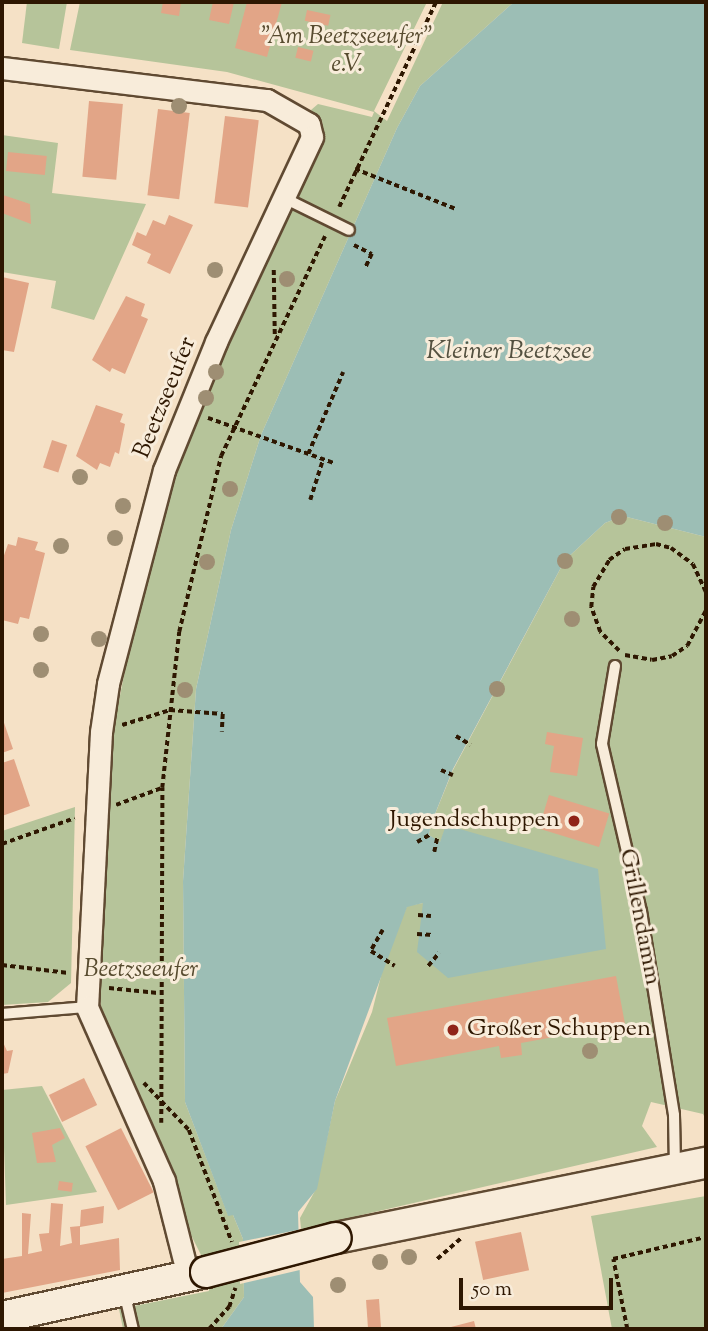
<!DOCTYPE html>
<meta charset="utf-8">
<style>
body{margin:0}
#map{position:relative;width:708px;height:1331px;overflow:hidden;background:#f5e1c6;font-family:"Sorts Mill Goudy",serif}
div>[style]{position:absolute}
.green>*{inset:0;background:#b6c49a}
.water>*{inset:0;background:#9cbeb5}
.pier>*{inset:0;background:#f5e1c6}
.building>*{inset:0;background:#e2a587;transform-origin:0 0}
.path>*{height:3.5px;margin-top:-1.75px;transform-origin:0;background:repeating-linear-gradient(90deg,#2e1701 0 5px,transparent 0 8.5px)}
.roads{filter:drop-shadow(2px 0 #604a32) drop-shadow(-2px 0 #604a32) drop-shadow(0 2px #604a32) drop-shadow(0 -2px #604a32)}
.lane>*{height:10px;margin:-5px;padding:0 5px;transform-origin:5px;border-radius:5px;background:#f8ecda}
.street>*{height:21px;margin:-10.5px;padding:0 10.5px;transform-origin:10.5px;border-radius:10.5px;background:#f8ecda}
.secondary>*{height:30px;margin:-15px;padding:0 15px;transform-origin:15px;border-radius:15px;background:#f8ecda}
.bridges{filter:drop-shadow(2px 0 #2e1701) drop-shadow(-2px 0 #2e1701) drop-shadow(0 2px #2e1701) drop-shadow(0 -2px #2e1701)}
.secondary-bridge>*{height:30px;margin:-15px;padding:0 15px;transform-origin:15px;border-radius:15px;background:#f8ecda}
.trees>*{width:16px;height:16px;margin:-8px;border-radius:50%;background:#9e8e73}
.dots>*{width:19px;height:19px;translate:-50% -50%;box-sizing:border-box;border:4px solid #f8ecda;border-radius:50%}
span{translate:-50% -50%;white-space:nowrap;text-align:center;line-height:1.15;-webkit-text-stroke:6px #f8ecda;paint-order:stroke}
.park-label{font-size:24px;color:#574b2f;font-style:italic}
.street-label{font-size:24px;color:#2e1701}
.poi-label{font-size:24px;color:#2e1701}
.right{translate:-100% -50%;text-align:right}
.left{translate:0 -50%;text-align:left}
.water-label{font-size:26px;color:#545140;font-style:italic}
.frame{position:absolute;inset:0;border:4px solid #2e1701;pointer-events:none}
.scale{position:absolute;left:459px;top:1278px;width:154px;height:32px;box-sizing:border-box;border:4px solid #2e1701;border-top:0;padding-left:9px;font-size:21px;line-height:24px;white-space:nowrap;color:#2e1701;-webkit-text-stroke:5px #f8ecda;paint-order:stroke}
</style>
<div id="map">
<div class="green">
<div style="clip-path:polygon(27px 2px,67px 2px,59px 49px,22px 43px)"></div>
<div style="clip-path:polygon(80px 2px,427px 2px,374px 111px,387px 121px,443px 2px,514px 2px,420px 86px,397px 128px,261px 435px,231px 530px,196px 689px,183px 881px,185px 1102px,228px 1215px,233px 1215px,243px 1239px,244px 1297px,221px 1329px,123px 1329px,119px 1309px,209px 1291px,203px 1259px,164px 1181px,101px 1006px,98px 975px,108px 755px,139px 601px,175px 471px,225px 348px,324px 138px,322px 121px,311px 110px,318px 104px,372px 117px,374px 112px,227px 72px,70px 50px)"></div>
<div style="clip-path:polygon(2px 135px,58px 143px,52px 193px,146px 204px,94px 320px,51px 308px,56px 281px,2px 272px)"></div>
<div style="clip-path:polygon(623px 516px,706px 537px,706px 1120px,703px 1114px,651px 1102px,642px 1126px,657px 1147px,301px 1229px,300px 1218px,316px 1189px,335px 1101px,372px 1012px,385px 960px,407px 906px,423px 903px,447px 825px,440px 843px,429px 835px,431px 824px,453px 770px,565px 560px,605px 523px)"></div>
<div style="clip-path:polygon(75px 807px,71px 983px,48px 1002px,2px 1005px,2px 831px)"></div>
<div style="clip-path:polygon(42px 1086px,97px 1192px,6px 1205px,2px 1090px)"></div>
<div style="clip-path:polygon(706px 1196px,706px 1329px,612px 1329px,591px 1216px)"></div>
</div>
<div class="water">
<div style="clip-path:polygon(514px 2px,706px 2px,706px 537px,623px 516px,605px 523px,565px 560px,453px 769px,431px 824px,429px 835px,440px 842px,446px 825px,598px 869px,606px 949px,448px 978px,417px 952px,423px 903px,407px 907px,335px 1101px,317px 1189px,298px 1212px,300px 1282px,313px 1297px,314px 1329px,221px 1329px,244px 1297px,243px 1239px,233px 1215px,228px 1216px,185px 1102px,183px 881px,196px 689px,231px 530px,261px 435px,397px 128px,420px 86px)"></div>
</div>
<div class="pier">
<div style="clip-path:polygon(302px 1229px,304px 1269px,240px 1284px,239px 1242px)"></div>
</div>
<div class="building">
<div style="clip-path:polygon(163px 2px,181px 2px,179px 16px,161px 13px)"></div>
<div style="clip-path:polygon(213px 2px,234px 2px,229px 24px,209px 20px)"></div>
<div style="clip-path:polygon(247px 2px,282px 2px,267px 57px,235px 48px)"></div>
<div style="left:307px;top:10px;width:24px;height:11px;rotate:12deg"></div>
<div style="left:298px;top:47px;width:16px;height:11px;rotate:14deg"></div>
<div style="left:89px;top:101px;width:34px;height:76px;rotate:5deg"></div>
<div style="left:158px;top:109px;width:32px;height:87px;rotate:7deg"></div>
<div style="left:225px;top:116px;width:34px;height:88px;rotate:7deg"></div>
<div style="left:8px;top:152px;width:39px;height:19px;rotate:6deg"></div>
<div style="clip-path:polygon(3px 195px,30px 204px,31px 224px,2px 213px)"></div>
<div style="clip-path:polygon(169px 215px,193px 225px,170px 274px,147px 263px,151px 254px,132px 245px,137px 232px,146px 236px,153px 220px,165px 225px)"></div>
<div style="clip-path:polygon(2px 277px,29px 283px,14px 352px,2px 350px)"></div>
<div style="clip-path:polygon(126px 296px,145px 304px,141px 316px,148px 319px,125px 374px,112px 368px,110px 372px,92px 360px)"></div>
<div style="clip-path:polygon(96px 405px,123px 414px,120px 422px,125px 424px,119px 454px,115px 452px,110px 467px,100px 463px,97px 470px,76px 456px)"></div>
<div style="left:52px;top:440px;width:16px;height:29px;rotate:18deg"></div>
<div style="clip-path:polygon(18px 537px,38px 542px,35px 550px,45px 553px,29px 619px,20px 617px,18px 624px,2px 620px,2px 561px,8px 544px,16px 546px)"></div>
<div style="clip-path:polygon(2px 717px,13px 749px,2px 753px)"></div>
<div style="clip-path:polygon(547px 732px,583px 738px,577px 776px,550px 772px,554px 746px,545px 744px)"></div>
<div style="clip-path:polygon(14px 759px,30px 806px,2px 816px,2px 763px)"></div>
<div style="left:549px;top:795px;width:63px;height:35px;rotate:17deg"></div>
<div style="clip-path:polygon(616px 976px,625px 1024px,521px 1043px,522px 1055px,501px 1058px,499px 1046px,396px 1066px,387px 1018px)"></div>
<div style="clip-path:polygon(2px 1040px,7px 1051px,13px 1050px,8px 1073px,2px 1074px)"></div>
<div style="left:84px;top:1078px;width:30px;height:39px;rotate:64deg"></div>
<div style="clip-path:polygon(60px 1128px,65px 1138px,52px 1145px,56px 1162px,37px 1163px,32px 1133px)"></div>
<div style="left:121px;top:1128px;width:72px;height:40px;rotate:63deg"></div>
<div style="left:59px;top:1181px;width:14px;height:9px;rotate:8deg"></div>
<div style="clip-path:polygon(51px 1203px,63px 1204px,60px 1246px,72px 1243px,70px 1227px,80px 1226px,81px 1210px,104px 1206px,103px 1223px,80px 1227px,80px 1245px,119px 1238px,120px 1270px,2px 1293px,2px 1259px,22px 1256px,22px 1213px,31px 1214px,28px 1254px,42px 1251px,39px 1234px,49px 1233px)"></div>
<div style="left:521px;top:1232px;width:39px;height:47px;rotate:78deg"></div>
<div style="left:379px;top:1299px;width:30px;height:13px;rotate:86deg"></div>
<div style="clip-path:polygon(474px 1321px,476px 1329px,452px 1329px,451px 1327px)"></div>
</div>
<div class="path">
<div style="left:355px;top:169px;width:109px;rotate:21.6deg"></div>
<div style="left:339px;top:207px;width:227px;rotate:-64.7deg"></div>
<div style="left:354px;top:245px;width:20px;rotate:27deg"></div>
<div style="left:372px;top:254px;width:14px;rotate:115deg"></div>
<div style="left:274px;top:270px;width:65px;rotate:89.1deg"></div>
<div style="left:208px;top:418px;width:134px;rotate:19.7deg"></div>
<div style="left:308px;top:454px;width:89px;rotate:-66.9deg"></div>
<div style="left:310px;top:500px;width:43px;rotate:-72.4deg"></div>
<div style="left:619px;top:651px;width:27px;rotate:-135deg"></div>
<div style="left:600px;top:632px;width:27px;rotate:-110deg"></div>
<div style="left:591px;top:607px;width:20px;rotate:-84deg"></div>
<div style="left:593px;top:587px;width:31px;rotate:-59deg"></div>
<div style="left:609px;top:560px;width:19px;rotate:-35deg"></div>
<div style="left:625px;top:549px;width:31px;rotate:-9deg"></div>
<div style="left:656px;top:544px;width:16px;rotate:15deg"></div>
<div style="left:671px;top:548px;width:27px;rotate:36deg"></div>
<div style="left:693px;top:564px;width:31px;rotate:65deg"></div>
<div style="left:625px;top:655px;width:27px;rotate:10deg"></div>
<div style="left:652px;top:660px;width:20px;rotate:-11deg"></div>
<div style="left:672px;top:656px;width:18px;rotate:-34deg"></div>
<div style="left:687px;top:646px;width:41px;rotate:-62.2deg"></div>
<div style="left:122px;top:725px;width:50px;rotate:-17.4deg"></div>
<div style="left:170px;top:710px;width:53px;rotate:4.3deg"></div>
<div style="left:223px;top:714px;width:18px;rotate:93deg"></div>
<div style="left:456px;top:736px;width:17px;rotate:31deg"></div>
<div style="left:441px;top:770px;width:13px;rotate:23deg"></div>
<div style="left:116px;top:805px;width:49px;rotate:-20.3deg"></div>
<div style="left:417px;top:842px;width:14px;rotate:-30deg"></div>
<div style="left:2px;top:844px;width:77px;rotate:-19.6deg"></div>
<div style="left:434px;top:852px;width:14px;rotate:-78deg"></div>
<div style="left:418px;top:915px;width:13px;rotate:4deg"></div>
<div style="left:383px;top:930px;width:24px;rotate:120deg"></div>
<div style="left:371px;top:951px;width:28px;rotate:32deg"></div>
<div style="left:417px;top:934px;width:16px;rotate:4deg"></div>
<div style="left:2px;top:965px;width:67px;rotate:6.8deg"></div>
<div style="left:428px;top:966px;width:17px;rotate:-50deg"></div>
<div style="left:109px;top:988px;width:49px;rotate:5.8deg"></div>
<div style="left:144px;top:1083px;width:65px;rotate:46.2deg"></div>
<div style="left:189px;top:1130px;width:120px;rotate:69deg"></div>
<div style="left:161px;top:1123px;width:335px;rotate:-89.8deg"></div>
<div style="left:162px;top:788px;width:157px;rotate:-83.8deg"></div>
<div style="left:179px;top:632px;width:181px;rotate:-76.6deg"></div>
<div style="left:221px;top:456px;width:243px;rotate:-64.7deg"></div>
<div style="left:437px;top:1259px;width:32px;rotate:-41deg"></div>
<div style="left:209px;top:1329px;width:30px;rotate:-48deg"></div>
<div style="left:229px;top:1307px;width:20px;rotate:-72deg"></div>
<div style="left:627px;top:1329px;width:71px;rotate:-101.3deg"></div>
<div style="left:613px;top:1259px;width:96px;rotate:-13.3deg"></div>
</div>
<div class="roads">
<div class="lane">
<div style="left:286px;top:199px;width:70px;rotate:26.2deg"></div>
<div style="left:615px;top:666px;width:79px;rotate:99.5deg"></div>
<div style="left:602px;top:744px;width:171px;rotate:76.9deg"></div>
<div style="left:641px;top:911px;width:207px;rotate:80.8deg"></div>
<div style="left:674px;top:1115px;width:52px;rotate:88.9deg"></div>
<div style="left:2px;top:1014px;width:85px;rotate:-4.7deg"></div>
<div style="left:124px;top:1291px;width:39px;rotate:77deg"></div>
</div>
<div class="street">
<div style="left:2px;top:68px;width:267px;rotate:6.9deg"></div>
<div style="left:267px;top:100px;width:48px;rotate:29.7deg"></div>
<div style="left:309px;top:124px;width:13px;rotate:77deg"></div>
<div style="left:312px;top:137px;width:226px;rotate:115.1deg"></div>
<div style="left:216px;top:342px;width:138px;rotate:112.1deg"></div>
<div style="left:164px;top:470px;width:221px;rotate:104.7deg"></div>
<div style="left:108px;top:684px;width:49px;rotate:98.3deg"></div>
<div style="left:101px;top:732px;width:275px;rotate:92.9deg"></div>
<div style="left:87px;top:1007px;width:190px;rotate:66.1deg"></div>
<div style="left:164px;top:1181px;width:98px;rotate:75.8deg"></div>
</div>
<div class="secondary">
<div style="left:336px;top:1238px;width:378px;rotate:-11.5deg"></div>
<div style="left:2px;top:1317px;width:209px;rotate:-12.4deg"></div>
</div>
</div>
<div class="bridges">
<div class="secondary-bridge">
<div style="left:206px;top:1272px;width:134px;rotate:-14.7deg"></div>
</div>
</div>
<div class="trees">
<div style="left:179px;top:106px"></div>
<div style="left:215px;top:270px"></div>
<div style="left:287px;top:279px"></div>
<div style="left:216px;top:372px"></div>
<div style="left:206px;top:398px"></div>
<div style="left:80px;top:477px"></div>
<div style="left:230px;top:489px"></div>
<div style="left:123px;top:506px"></div>
<div style="left:619px;top:517px"></div>
<div style="left:665px;top:523px"></div>
<div style="left:115px;top:538px"></div>
<div style="left:61px;top:546px"></div>
<div style="left:565px;top:561px"></div>
<div style="left:207px;top:562px"></div>
<div style="left:572px;top:619px"></div>
<div style="left:41px;top:634px"></div>
<div style="left:99px;top:639px"></div>
<div style="left:41px;top:670px"></div>
<div style="left:497px;top:689px"></div>
<div style="left:185px;top:690px"></div>
<div style="left:590px;top:1051px"></div>
<div style="left:409px;top:1257px"></div>
<div style="left:380px;top:1262px"></div>
<div style="left:338px;top:1285px"></div>
</div>
<div class="dots">
<div style="left:574px;top:821px;background:#8f2418"></div>
<div style="left:453px;top:1030px;background:#8f2418"></div>
</div>
<div class="park-label">
<span style="left:347px;top:52px">"Am Beetzseeufer"<br>e.V.</span>
<span style="left:141px;top:971px">Beetzseeufer</span>
</div>
<div class="street-label">
<span style="left:166px;top:398px;rotate:-68deg">Beetzseeufer</span>
<span style="left:639px;top:917px;rotate:79deg">Grillendamm</span>
</div>
<div class="poi-label">
<span class="right" style="left:560px;top:821px">Jugendschuppen</span>
<span class="left" style="left:467px;top:1030px">Großer Schuppen</span>
</div>
<div class="water-label">
<span style="left:509px;top:352px">Kleiner Beetzsee</span>
</div>
<div class="frame"></div>
<div class="scale">50 m</div>
</div>
